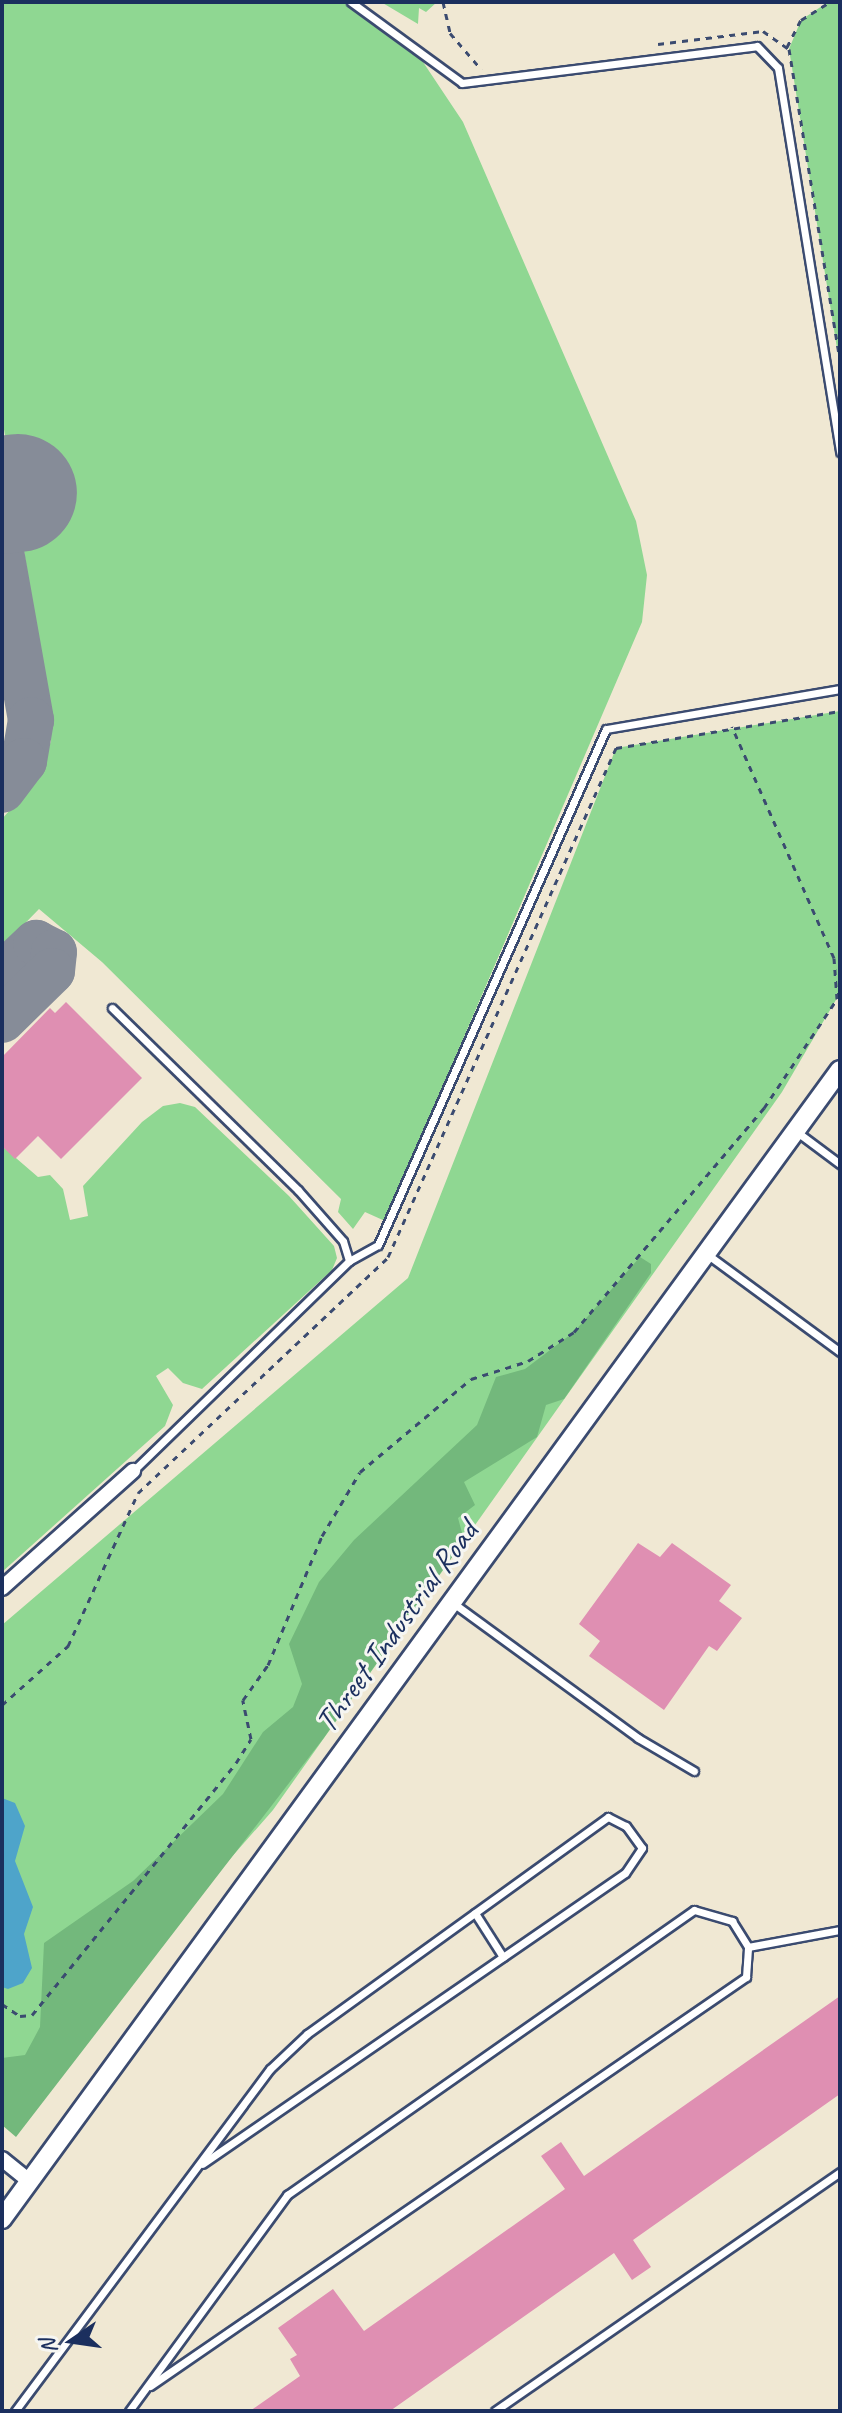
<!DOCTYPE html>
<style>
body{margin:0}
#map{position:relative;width:842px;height:2413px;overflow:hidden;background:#f0e8d3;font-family:Caveat,sans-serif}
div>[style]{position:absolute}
.green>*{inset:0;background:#8fd792}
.forest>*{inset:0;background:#73b87c}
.water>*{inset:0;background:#4ea4ca}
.taxiway>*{height:46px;margin:-23px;padding:0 23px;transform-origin:23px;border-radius:23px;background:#868c98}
.runway>*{height:118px;margin:-59px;padding:0 59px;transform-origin:59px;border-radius:59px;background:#868c98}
.building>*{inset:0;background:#df8fb2}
.path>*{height:3px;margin-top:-1.5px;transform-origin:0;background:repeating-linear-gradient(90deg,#3b4b70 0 6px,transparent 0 12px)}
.roads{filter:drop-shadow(2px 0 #3b4b70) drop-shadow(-2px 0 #3b4b70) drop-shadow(0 2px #3b4b70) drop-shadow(0 -2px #3b4b70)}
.service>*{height:7px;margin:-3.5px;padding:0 3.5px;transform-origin:3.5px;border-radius:3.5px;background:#fff}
.minor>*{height:14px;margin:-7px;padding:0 7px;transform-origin:7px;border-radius:7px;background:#fff}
.tertiary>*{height:18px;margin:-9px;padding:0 9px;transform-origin:9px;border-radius:9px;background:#fff}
span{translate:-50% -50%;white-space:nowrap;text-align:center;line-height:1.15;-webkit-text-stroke:6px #f6f6f2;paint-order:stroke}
.street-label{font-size:32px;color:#1b2f5e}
.frame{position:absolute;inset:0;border:4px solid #1b2f5e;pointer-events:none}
.north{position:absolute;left:32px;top:2301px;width:80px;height:80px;-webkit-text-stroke:6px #f6f6f2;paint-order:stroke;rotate:257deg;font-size:22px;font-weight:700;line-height:32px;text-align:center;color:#1b2f5e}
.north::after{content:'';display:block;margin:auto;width:28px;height:36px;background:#1b2f5e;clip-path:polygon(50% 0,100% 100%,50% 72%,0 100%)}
</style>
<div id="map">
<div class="green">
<div style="clip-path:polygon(2px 2px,344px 2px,417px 53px,463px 122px,636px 521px,647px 575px,642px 622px,385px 1221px,365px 1212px,353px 1229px,338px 1212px,341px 1199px,102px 962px,39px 909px,2px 947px,2px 819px,39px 777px,51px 741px,51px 717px,2px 417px)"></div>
<div style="clip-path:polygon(381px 2px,437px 2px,426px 12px,419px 8px,418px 24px)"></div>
<div style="clip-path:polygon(828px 2px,840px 2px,840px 367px,789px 49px,801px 20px)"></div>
<div style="clip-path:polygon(840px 711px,840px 993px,782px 1092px,273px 1810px,136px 1966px,94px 2029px,2px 2065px,2px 1625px,408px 1278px,616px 748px)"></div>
<div style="clip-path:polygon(180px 1103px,195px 1107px,289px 1196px,334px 1246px,337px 1258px,332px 1270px,202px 1389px,183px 1383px,168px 1368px,156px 1376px,173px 1405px,165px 1426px,2px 1572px,2px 1146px,38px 1177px,50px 1175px,63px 1189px,70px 1220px,88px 1216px,83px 1186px,142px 1122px,163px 1106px)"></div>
</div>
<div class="forest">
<div style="clip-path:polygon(640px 1257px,651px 1264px,651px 1273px,564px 1399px,546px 1405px,537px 1437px,464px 1482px,475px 1505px,458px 1518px,464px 1540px,323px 1739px,16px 2137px,2px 2125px,2px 2058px,25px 2055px,40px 2027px,44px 1943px,133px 1881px,223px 1794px,263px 1732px,293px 1707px,302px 1684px,289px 1644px,319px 1582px,354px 1540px,477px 1425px,496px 1377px,525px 1369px,574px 1332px)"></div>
</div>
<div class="water">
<div style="clip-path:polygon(2px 1798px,15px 1803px,25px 1826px,15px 1861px,33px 1907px,24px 1934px,32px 1968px,23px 1983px,8px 1989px,2px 1987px)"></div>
</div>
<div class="taxiway">
<div style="left:2px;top:557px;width:166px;rotate:79.9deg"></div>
<div style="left:31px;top:720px;width:42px;rotate:99.7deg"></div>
<div style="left:24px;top:761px;width:36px;rotate:127deg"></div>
<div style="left:2px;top:975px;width:47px;rotate:-43.3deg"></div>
<div style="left:36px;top:943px;width:20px;rotate:27deg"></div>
<div style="left:54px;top:952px;width:19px;rotate:96deg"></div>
<div style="left:52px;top:971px;width:70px;rotate:135.6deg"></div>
</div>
<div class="runway">
<div style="left:2px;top:495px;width:16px;rotate:-7deg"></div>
</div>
<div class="building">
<div style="clip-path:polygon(66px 1002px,142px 1078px,61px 1159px,38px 1136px,15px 1159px,2px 1146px,2px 1057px,50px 1008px,55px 1013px)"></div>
<div style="clip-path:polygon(638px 1543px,660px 1557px,672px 1543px,731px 1585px,719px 1601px,742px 1618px,717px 1651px,709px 1646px,664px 1710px,589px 1656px,600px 1641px,579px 1624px)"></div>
<div style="clip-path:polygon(840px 1996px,840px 2094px,633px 2240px,651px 2267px,632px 2280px,614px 2253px,390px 2411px,250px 2411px,300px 2376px,290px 2359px,297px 2355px,278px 2328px,333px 2289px,364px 2331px,565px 2189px,541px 2156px,561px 2142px,584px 2176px)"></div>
</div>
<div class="path">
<div style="left:443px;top:2px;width:32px;rotate:77deg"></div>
<div style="left:450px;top:33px;width:48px;rotate:49.3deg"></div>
<div style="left:658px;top:44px;width:106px;rotate:-7.1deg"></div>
<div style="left:763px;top:31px;width:32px;rotate:35deg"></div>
<div style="left:789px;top:49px;width:314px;rotate:80.7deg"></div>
<div style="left:787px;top:47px;width:30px;rotate:-63deg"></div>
<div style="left:801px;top:20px;width:34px;rotate:-32deg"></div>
<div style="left:2px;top:1705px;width:89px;rotate:-41.8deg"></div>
<div style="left:68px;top:1646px;width:168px;rotate:-65.4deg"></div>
<div style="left:138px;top:1493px;width:344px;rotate:-43.3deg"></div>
<div style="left:388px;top:1257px;width:558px;rotate:-65.87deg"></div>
<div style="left:616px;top:748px;width:227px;rotate:-9.4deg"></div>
<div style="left:2px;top:2004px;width:22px;rotate:34deg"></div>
<div style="left:20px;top:2016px;width:12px;rotate:-5deg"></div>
<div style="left:32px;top:2015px;width:324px;rotate:-51deg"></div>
<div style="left:236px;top:1763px;width:28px;rotate:-58deg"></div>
<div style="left:251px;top:1739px;width:40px;rotate:-102deg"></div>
<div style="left:243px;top:1700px;width:43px;rotate:-54.5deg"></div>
<div style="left:268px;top:1665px;width:140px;rotate:-67.3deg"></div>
<div style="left:322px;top:1536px;width:74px;rotate:-59.3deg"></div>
<div style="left:360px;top:1472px;width:145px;rotate:-40deg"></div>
<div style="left:471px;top:1379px;width:60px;rotate:-17.5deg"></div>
<div style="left:528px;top:1361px;width:54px;rotate:-32.2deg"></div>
<div style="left:574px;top:1332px;width:294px;rotate:-49.7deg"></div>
<div style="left:764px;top:1108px;width:131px;rotate:-56.2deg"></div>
<div style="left:837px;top:999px;width:41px;rotate:-94.2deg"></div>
<div style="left:834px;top:958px;width:253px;rotate:-113.8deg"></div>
</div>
<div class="roads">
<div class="service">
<div style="left:351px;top:2px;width:137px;rotate:36.1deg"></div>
<div style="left:462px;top:83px;width:297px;rotate:-7.1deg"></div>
<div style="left:757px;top:46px;width:30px;rotate:46deg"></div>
<div style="left:778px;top:68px;width:389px;rotate:80.8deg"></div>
<div style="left:112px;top:1008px;width:260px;rotate:44.4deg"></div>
<div style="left:298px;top:1190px;width:68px;rotate:48.6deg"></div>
<div style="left:343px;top:1241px;width:21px;rotate:73deg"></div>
<div style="left:349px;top:1261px;width:301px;rotate:135.8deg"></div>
<div style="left:797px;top:1132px;width:54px;rotate:36.7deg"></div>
<div style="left:708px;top:1255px;width:164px;rotate:36.3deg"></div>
<div style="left:349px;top:1261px;width:33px;rotate:-29deg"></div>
<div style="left:378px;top:1245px;width:564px;rotate:-66.16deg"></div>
<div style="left:606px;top:729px;width:237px;rotate:-9.7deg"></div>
<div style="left:453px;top:1603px;width:229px;rotate:36.1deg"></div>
<div style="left:638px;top:1738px;width:65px;rotate:30.5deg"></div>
<div style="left:475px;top:1913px;width:52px;rotate:57.5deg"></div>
<div style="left:150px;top:2386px;width:723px;rotate:-34.46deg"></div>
<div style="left:746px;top:1977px;width:30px;rotate:-86deg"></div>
<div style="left:15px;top:2411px;width:427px;rotate:-53.3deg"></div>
<div style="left:270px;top:2069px;width:51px;rotate:-43.4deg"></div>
<div style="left:307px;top:2034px;width:371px;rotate:-35.8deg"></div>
<div style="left:608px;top:1817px;width:20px;rotate:27deg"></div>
<div style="left:626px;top:1826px;width:27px;rotate:54deg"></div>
<div style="left:642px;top:1848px;width:30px;rotate:124deg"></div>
<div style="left:625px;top:1873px;width:513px;rotate:145.47deg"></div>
<div style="left:129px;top:2411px;width:268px;rotate:-53.8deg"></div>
<div style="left:287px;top:2195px;width:497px;rotate:-35deg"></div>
<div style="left:694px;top:1910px;width:40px;rotate:16deg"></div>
<div style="left:732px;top:1921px;width:31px;rotate:58deg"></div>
<div style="left:748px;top:1947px;width:94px;rotate:-10.5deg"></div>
<div style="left:495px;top:2411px;width:420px;rotate:-34.7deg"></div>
</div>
<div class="minor">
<div style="left:2px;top:1588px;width:176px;rotate:-41.8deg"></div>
<div style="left:2px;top:2159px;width:35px;rotate:39deg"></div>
</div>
<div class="tertiary">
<div style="left:2px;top:2219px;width:1422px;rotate:-53.9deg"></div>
</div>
</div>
<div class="street-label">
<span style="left:397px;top:1627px;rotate:-54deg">Threet Industrial Road</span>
</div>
<div class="frame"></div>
<div class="north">N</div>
</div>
